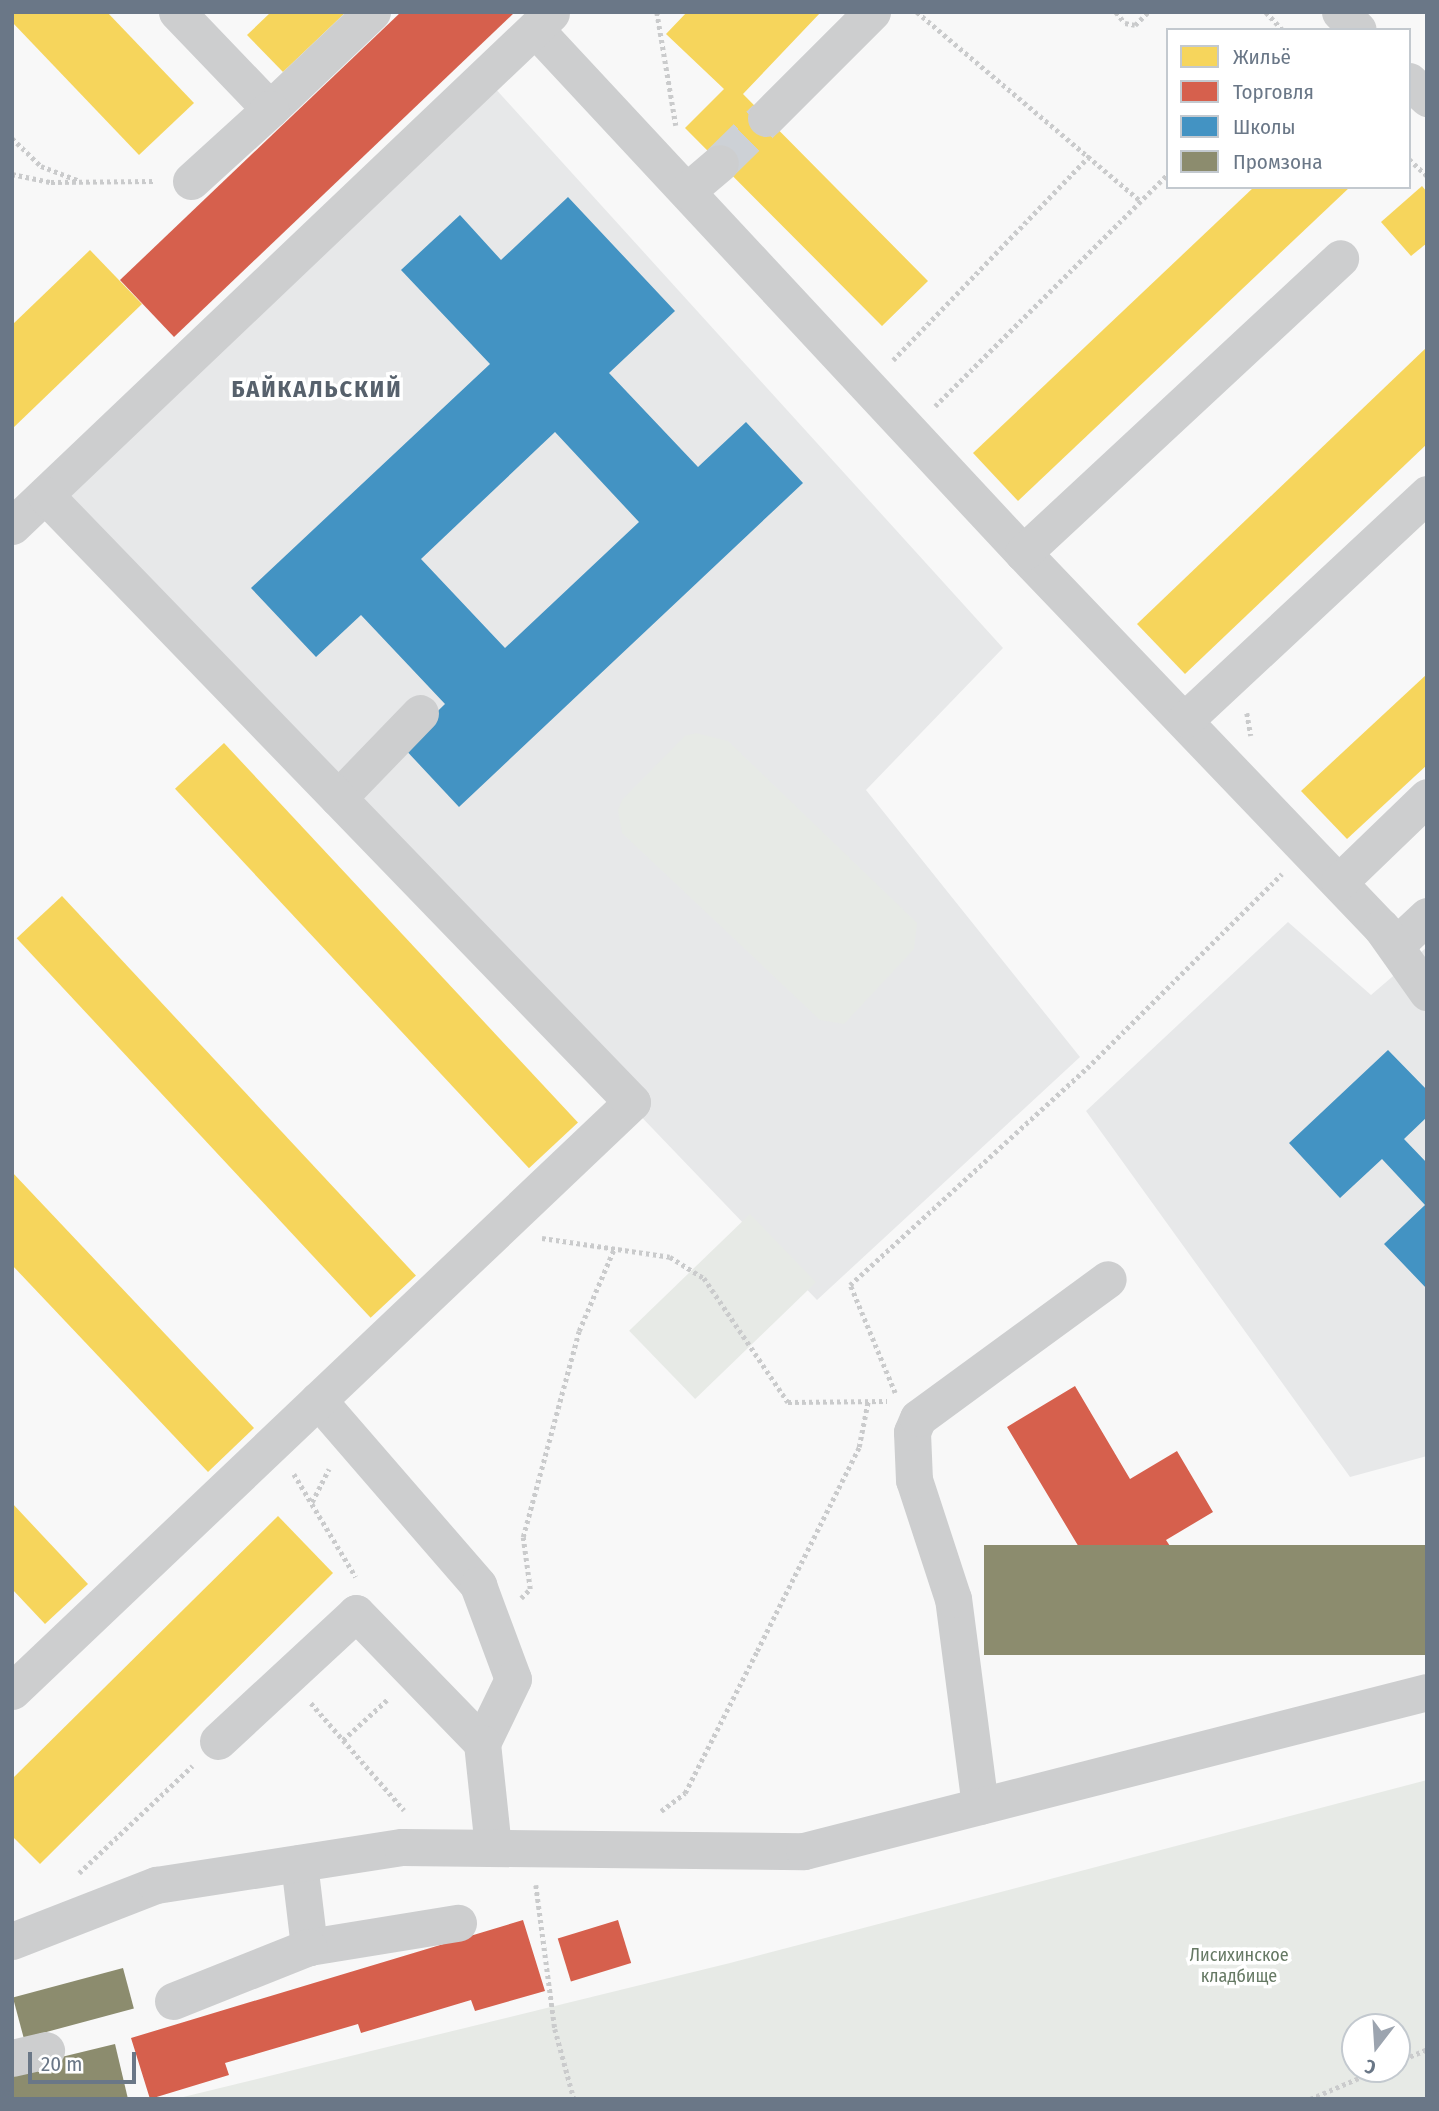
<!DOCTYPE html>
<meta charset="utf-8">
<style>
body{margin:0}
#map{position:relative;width:1439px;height:2111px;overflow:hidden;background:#f8f8f8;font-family:"Fira Sans Condensed",sans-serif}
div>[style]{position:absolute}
.built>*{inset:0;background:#e7e8e9}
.green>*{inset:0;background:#e7eae6;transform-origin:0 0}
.homes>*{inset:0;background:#f6d55c;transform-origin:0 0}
.shops>*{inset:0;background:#d6604d;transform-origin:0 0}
.schools>*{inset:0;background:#4393c3}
.industry>*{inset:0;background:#8c8c6e;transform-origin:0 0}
.minor-tunnel>*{height:37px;margin-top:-18.5px;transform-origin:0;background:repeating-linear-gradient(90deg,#cdd1d6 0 37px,transparent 0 55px)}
.path>*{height:4.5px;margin-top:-2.25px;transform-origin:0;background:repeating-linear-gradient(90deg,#cacbcc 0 3.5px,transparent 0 7px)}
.minor>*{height:37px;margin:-18.5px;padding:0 18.5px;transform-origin:18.5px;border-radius:18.5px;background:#cdcecf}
span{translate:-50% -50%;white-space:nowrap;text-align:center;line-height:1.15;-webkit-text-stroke:7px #fff;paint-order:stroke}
.park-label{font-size:18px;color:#667964}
.district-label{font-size:24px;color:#57616c;font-weight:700;letter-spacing:2px}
.frame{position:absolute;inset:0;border:14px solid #6a7787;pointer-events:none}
.legend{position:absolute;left:1166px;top:28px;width:245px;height:161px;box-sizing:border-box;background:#fff;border:2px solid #c3c9cf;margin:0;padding:9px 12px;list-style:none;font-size:21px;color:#6a7787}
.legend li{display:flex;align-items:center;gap:14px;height:35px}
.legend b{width:35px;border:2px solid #c3c9cf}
.north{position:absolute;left:1341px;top:2013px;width:70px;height:70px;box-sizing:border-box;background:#fff;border:2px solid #c3c9cf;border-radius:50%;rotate:197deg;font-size:19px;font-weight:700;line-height:28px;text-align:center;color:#6a7787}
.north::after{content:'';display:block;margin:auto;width:24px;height:32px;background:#9ca4af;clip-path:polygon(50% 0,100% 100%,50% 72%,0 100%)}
.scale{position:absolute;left:28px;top:2052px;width:108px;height:32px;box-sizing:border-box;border:4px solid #6a7787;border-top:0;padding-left:9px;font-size:21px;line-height:24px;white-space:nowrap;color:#6a7787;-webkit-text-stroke:5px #fff;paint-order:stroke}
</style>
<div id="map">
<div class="built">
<div style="clip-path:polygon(493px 86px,1003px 648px,866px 790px,1080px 1057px,817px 1300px,45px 495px)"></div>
<div style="clip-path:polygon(1288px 922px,1371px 995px,1427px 947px,1427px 1456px,1350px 1477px,1086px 1111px)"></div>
</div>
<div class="green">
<div style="clip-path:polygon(696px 733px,728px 741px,917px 923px,914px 949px,844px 1024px,820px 1020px,622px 833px,618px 810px,622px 800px,685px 736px)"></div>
<div style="left:750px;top:1214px;width:95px;height:168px;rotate:46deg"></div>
<div style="clip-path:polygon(evenodd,1427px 1780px,1427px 2099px,175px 2099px,730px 1963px,1427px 1780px,1355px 2027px,1397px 2027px,1397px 2069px,1355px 2069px,1355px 2027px)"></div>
</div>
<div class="homes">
<div style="clip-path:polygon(12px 12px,107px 12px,194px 103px,139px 155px,12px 22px)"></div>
<div style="clip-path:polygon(271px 12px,346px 12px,283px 72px,247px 35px)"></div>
<div style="clip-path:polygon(687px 12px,821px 12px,743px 94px,928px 281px,882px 326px,685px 128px,724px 89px,666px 34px)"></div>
<div style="clip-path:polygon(1422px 186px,1427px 192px,1427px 243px,1411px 256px,1381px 222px)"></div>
<div style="clip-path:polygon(1254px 187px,1350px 187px,1018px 501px,973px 453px)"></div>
<div style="clip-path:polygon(90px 250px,142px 304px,12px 429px,12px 325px)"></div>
<div style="clip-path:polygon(1427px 347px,1427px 444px,1185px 674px,1137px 624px)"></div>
<div style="clip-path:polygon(1427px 674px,1427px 765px,1347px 839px,1301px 791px)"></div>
<div style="left:224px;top:743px;width:519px;height:67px;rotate:47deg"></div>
<div style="left:62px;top:896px;width:519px;height:62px;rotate:47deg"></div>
<div style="clip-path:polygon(12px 1172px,254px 1428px,208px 1472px,12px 1265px)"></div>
<div style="clip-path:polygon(12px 1503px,88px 1584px,45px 1624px,12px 1589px)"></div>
<div style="clip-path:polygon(278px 1516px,333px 1573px,40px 1864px,12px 1836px,12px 1779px)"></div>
</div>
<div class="shops">
<div style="clip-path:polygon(401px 12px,515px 12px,174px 337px,120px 280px)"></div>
<div style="clip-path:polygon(1075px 1386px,1130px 1479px,1177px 1451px,1213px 1512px,1166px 1540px,1172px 1549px,1104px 1589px,1007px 1427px)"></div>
<div style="clip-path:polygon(523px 1920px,545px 1991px,475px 2011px,471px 2000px,361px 2033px,358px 2024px,225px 2063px,229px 2075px,150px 2099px,131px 2038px)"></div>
<div style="left:618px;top:1920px;width:45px;height:63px;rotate:73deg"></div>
</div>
<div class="schools">
<div style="clip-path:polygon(evenodd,568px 197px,675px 311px,609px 373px,698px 467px,746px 422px,803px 483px,459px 807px,402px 746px,445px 704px,361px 615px,316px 657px,251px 588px,490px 364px,401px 270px,460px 215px,501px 260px,568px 197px,555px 432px,639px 522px,505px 648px,421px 559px,555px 432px)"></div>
<div style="clip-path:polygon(1388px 1050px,1427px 1090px,1427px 1117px,1404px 1139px,1427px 1163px,1427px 1289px,1384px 1244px,1425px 1205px,1382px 1159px,1340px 1198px,1289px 1143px)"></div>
</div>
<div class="industry">
<div style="left:1427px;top:1545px;width:110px;height:443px;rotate:90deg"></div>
<div style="left:123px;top:1968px;width:42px;height:114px;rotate:75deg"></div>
<div style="clip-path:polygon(115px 2044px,128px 2099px,12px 2099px,12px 2069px)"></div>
</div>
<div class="minor-tunnel">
<div style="left:720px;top:163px;width:64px;rotate:-44.4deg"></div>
</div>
<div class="path">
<div style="left:657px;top:12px;width:115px;rotate:80.5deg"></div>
<div style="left:917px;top:12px;width:293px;rotate:40.2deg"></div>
<div style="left:1116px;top:12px;width:14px;rotate:51deg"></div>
<div style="left:1125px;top:23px;width:10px;rotate:11deg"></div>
<div style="left:1135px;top:25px;width:18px;rotate:-45deg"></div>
<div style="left:1266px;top:12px;width:25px;rotate:47deg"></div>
<div style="left:12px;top:138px;width:40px;rotate:44deg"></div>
<div style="left:41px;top:166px;width:40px;rotate:21deg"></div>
<div style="left:1409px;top:159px;width:25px;rotate:43deg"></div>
<div style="left:12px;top:174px;width:40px;rotate:12deg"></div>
<div style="left:51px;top:182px;width:105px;rotate:-0.5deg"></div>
<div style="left:893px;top:360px;width:284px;rotate:-46.1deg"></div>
<div style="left:935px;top:406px;width:329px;rotate:-44.9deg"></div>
<div style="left:1247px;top:713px;width:23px;rotate:80deg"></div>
<div style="left:542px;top:1238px;width:129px;rotate:8.4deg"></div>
<div style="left:670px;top:1257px;width:40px;rotate:32deg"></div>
<div style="left:704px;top:1278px;width:150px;rotate:55.9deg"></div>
<div style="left:788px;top:1402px;width:99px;rotate:-0.6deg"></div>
<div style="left:895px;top:1393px;width:117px;rotate:-112.6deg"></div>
<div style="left:850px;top:1285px;width:321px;rotate:-42.5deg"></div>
<div style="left:1087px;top:1068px;width:275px;rotate:-44.9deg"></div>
<div style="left:294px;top:1474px;width:120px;rotate:59deg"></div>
<div style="left:312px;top:1502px;width:37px;rotate:-63deg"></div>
<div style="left:521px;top:1598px;width:13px;rotate:-45deg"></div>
<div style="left:530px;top:1589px;width:52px;rotate:-97.7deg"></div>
<div style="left:523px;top:1537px;width:213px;rotate:-74.8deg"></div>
<div style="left:579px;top:1331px;width:89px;rotate:-66.9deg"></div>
<div style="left:311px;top:1703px;width:142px;rotate:49deg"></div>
<div style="left:343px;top:1740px;width:62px;rotate:-42.4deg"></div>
<div style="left:661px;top:1811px;width:30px;rotate:-37deg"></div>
<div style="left:685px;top:1793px;width:159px;rotate:-63.1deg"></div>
<div style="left:757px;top:1651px;width:228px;rotate:-63.4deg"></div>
<div style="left:859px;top:1447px;width:47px;rotate:-78.9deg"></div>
<div style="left:79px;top:1873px;width:156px;rotate:-43.4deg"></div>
<div style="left:536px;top:1885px;width:145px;rotate:82.5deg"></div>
<div style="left:555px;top:2029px;width:73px;rotate:74.8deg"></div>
<div style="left:1397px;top:2062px;width:33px;rotate:-23deg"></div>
<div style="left:1310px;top:2099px;width:76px;rotate:-23.2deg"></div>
</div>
<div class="minor">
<div style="left:177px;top:12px;width:134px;rotate:46.2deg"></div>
<div style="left:270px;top:109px;width:141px;rotate:-43.6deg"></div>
<div style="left:1340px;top:12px;width:25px;rotate:45deg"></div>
<div style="left:535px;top:29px;width:716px;rotate:47.04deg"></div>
<div style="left:1023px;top:553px;width:541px;rotate:46.27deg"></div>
<div style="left:1397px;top:944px;width:41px;rotate:-43deg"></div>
<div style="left:1409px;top:81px;width:25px;rotate:43deg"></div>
<div style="left:766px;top:118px;width:150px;rotate:-45deg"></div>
<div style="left:191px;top:181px;width:107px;rotate:-42.3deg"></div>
<div style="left:687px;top:191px;width:43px;rotate:-40.3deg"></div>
<div style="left:12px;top:526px;width:744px;rotate:-43.58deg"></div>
<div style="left:1023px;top:553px;width:433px;rotate:-42.9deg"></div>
<div style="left:1186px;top:719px;width:330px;rotate:-43deg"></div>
<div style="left:338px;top:798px;width:118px;rotate:-46deg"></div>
<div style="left:1339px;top:882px;width:122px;rotate:-44deg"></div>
<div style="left:1381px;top:927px;width:80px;rotate:54.7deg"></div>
<div style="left:318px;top:1400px;width:245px;rotate:49.1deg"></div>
<div style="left:478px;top:1585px;width:100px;rotate:69.6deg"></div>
<div style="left:513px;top:1679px;width:71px;rotate:115.8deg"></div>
<div style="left:12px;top:1691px;width:855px;rotate:-43.53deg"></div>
<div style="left:632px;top:1102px;width:844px;rotate:-134.04deg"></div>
<div style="left:218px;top:1741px;width:188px;rotate:-42.8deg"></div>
<div style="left:356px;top:1613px;width:181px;rotate:45.9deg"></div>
<div style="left:482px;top:1743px;width:105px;rotate:84deg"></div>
<div style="left:980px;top:1806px;width:209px;rotate:-97.4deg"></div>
<div style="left:953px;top:1599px;width:125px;rotate:-108.1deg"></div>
<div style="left:914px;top:1480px;width:48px;rotate:-92.4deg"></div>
<div style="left:912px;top:1432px;width:15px;rotate:-67deg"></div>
<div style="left:918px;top:1418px;width:235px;rotate:-36.2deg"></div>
<div style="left:299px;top:1863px;width:85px;rotate:83.2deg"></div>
<div style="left:309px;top:1947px;width:151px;rotate:-9.2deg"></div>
<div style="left:12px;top:1941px;width:155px;rotate:-21.3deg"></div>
<div style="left:156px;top:1885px;width:249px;rotate:-8.8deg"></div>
<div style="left:402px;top:1847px;width:402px;rotate:0.6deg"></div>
<div style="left:804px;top:1851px;width:643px;rotate:-14.32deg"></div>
<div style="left:173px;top:2001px;width:146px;rotate:-21.7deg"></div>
<div style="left:12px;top:2058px;width:35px;rotate:-13deg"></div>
</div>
<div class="park-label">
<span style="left:1239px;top:1966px">Лисихинское<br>кладбище</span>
</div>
<div class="district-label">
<span style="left:317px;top:390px">БАЙКАЛЬСКИЙ</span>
</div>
<div class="frame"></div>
<ul class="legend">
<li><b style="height:19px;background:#f6d55c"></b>Жильё</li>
<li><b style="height:19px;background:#d6604d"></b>Торговля</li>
<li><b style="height:19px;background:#4393c3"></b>Школы</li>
<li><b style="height:19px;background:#8c8c6e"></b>Промзона</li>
</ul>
<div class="north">С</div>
<div class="scale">20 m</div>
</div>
